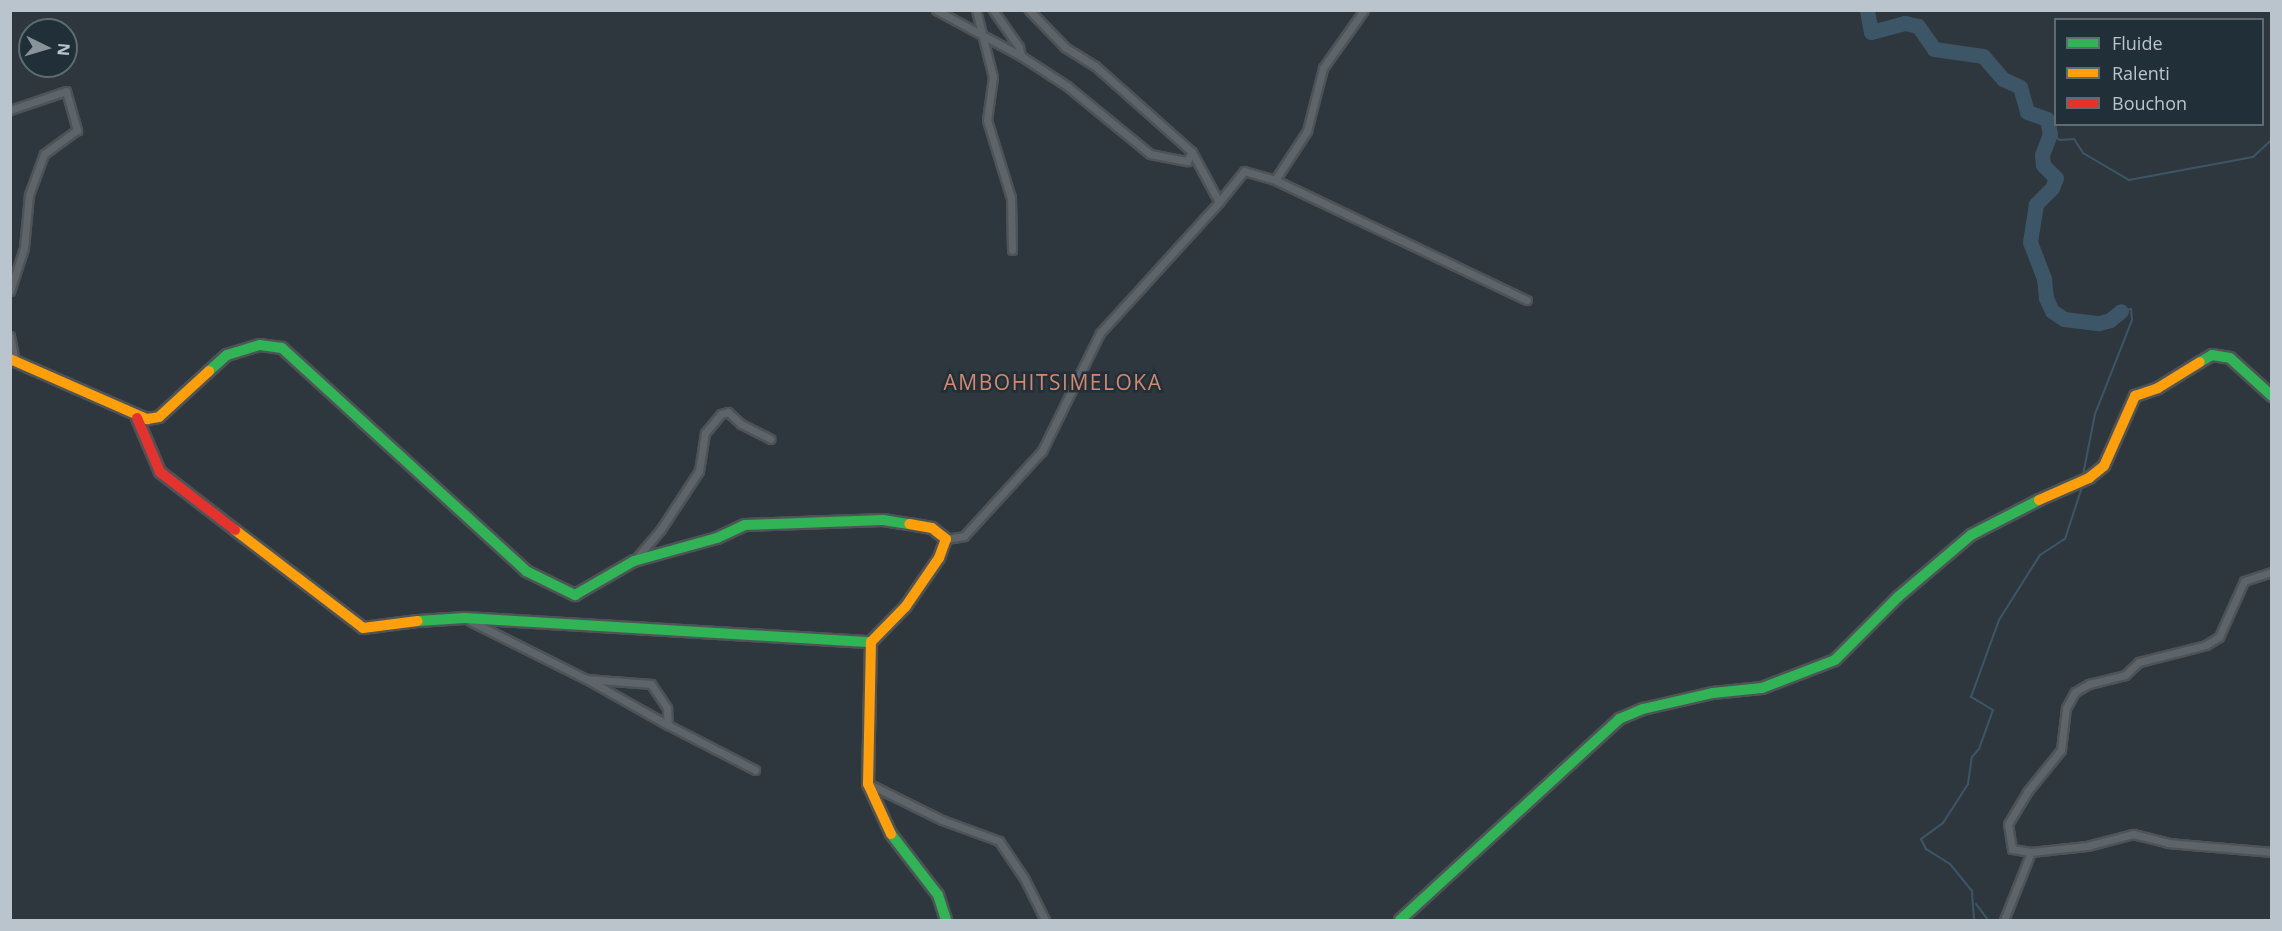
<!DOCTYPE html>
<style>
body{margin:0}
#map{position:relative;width:2282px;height:931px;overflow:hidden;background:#2e373d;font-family:"Open Sans",sans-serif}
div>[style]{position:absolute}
.stream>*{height:2px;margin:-1px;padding:0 1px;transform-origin:1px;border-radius:1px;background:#3d5667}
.river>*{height:15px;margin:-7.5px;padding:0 7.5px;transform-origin:7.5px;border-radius:7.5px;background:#3d5667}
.roads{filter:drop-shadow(2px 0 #4d5357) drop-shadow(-2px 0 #4d5357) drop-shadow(0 2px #4d5357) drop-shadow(0 -2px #4d5357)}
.street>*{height:7px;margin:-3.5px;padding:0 3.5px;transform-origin:3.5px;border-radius:3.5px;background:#5e656a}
.fast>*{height:10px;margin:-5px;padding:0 5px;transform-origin:5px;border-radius:5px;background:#30b455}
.slow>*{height:10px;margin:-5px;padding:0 5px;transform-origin:5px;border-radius:5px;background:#ff9f0a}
.jam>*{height:10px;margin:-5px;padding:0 5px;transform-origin:5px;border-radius:5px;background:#e5322d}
span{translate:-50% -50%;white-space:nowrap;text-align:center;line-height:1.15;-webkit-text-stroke:5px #212f38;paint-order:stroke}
.quarter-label{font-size:21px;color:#d4886d;letter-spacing:1.5px}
.frame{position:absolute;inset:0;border:12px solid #bac4cc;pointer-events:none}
.legend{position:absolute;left:2054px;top:18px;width:210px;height:108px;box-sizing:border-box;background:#212f38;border:2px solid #5e6b73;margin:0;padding:8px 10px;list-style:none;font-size:18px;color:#bac4cc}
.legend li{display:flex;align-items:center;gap:12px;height:30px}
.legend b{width:30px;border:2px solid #5e6b73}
.north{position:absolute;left:18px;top:18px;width:60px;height:60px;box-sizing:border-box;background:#212f38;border:2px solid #5e6b73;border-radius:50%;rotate:95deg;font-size:16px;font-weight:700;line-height:24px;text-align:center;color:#bac4cc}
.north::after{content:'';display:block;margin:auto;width:21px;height:27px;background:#89939a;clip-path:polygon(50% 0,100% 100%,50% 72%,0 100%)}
</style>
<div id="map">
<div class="stream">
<div style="left:2050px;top:134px;width:12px;rotate:31deg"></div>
<div style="left:2060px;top:140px;width:14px;rotate:-4deg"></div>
<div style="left:2074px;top:139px;width:17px;rotate:57deg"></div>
<div style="left:2083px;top:153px;width:53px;rotate:30.4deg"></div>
<div style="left:2129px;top:180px;width:126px;rotate:-10.5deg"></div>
<div style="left:2253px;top:157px;width:26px;rotate:-43deg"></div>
<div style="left:2083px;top:475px;width:62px;rotate:-78.9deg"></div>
<div style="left:2095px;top:414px;width:101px;rotate:-68.5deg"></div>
<div style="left:2132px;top:320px;width:11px;rotate:-95deg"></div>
<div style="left:2131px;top:309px;width:10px;rotate:169deg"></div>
<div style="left:1976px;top:904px;width:20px;rotate:53deg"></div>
<div style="left:1974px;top:920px;width:29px;rotate:-94deg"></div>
<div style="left:1972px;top:891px;width:35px;rotate:-129deg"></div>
<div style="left:1950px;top:864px;width:28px;rotate:-148deg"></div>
<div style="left:1926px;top:849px;width:11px;rotate:-117deg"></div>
<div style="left:1921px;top:839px;width:27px;rotate:-36deg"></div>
<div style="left:1943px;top:823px;width:46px;rotate:-57.3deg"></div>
<div style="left:1968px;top:784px;width:27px;rotate:-82deg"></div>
<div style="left:1972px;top:757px;width:11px;rotate:-49deg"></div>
<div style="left:1979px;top:749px;width:41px;rotate:-70.3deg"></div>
<div style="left:1993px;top:710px;width:26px;rotate:-149deg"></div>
<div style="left:1971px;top:697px;width:82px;rotate:-70deg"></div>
<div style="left:1999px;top:620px;width:77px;rotate:-57.8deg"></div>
<div style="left:2040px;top:555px;width:30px;rotate:-33deg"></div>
<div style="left:2065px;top:539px;width:58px;rotate:-71.9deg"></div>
</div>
<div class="river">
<div style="left:1867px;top:10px;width:22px;rotate:80deg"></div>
<div style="left:1871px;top:32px;width:35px;rotate:-15deg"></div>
<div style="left:1905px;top:23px;width:13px;rotate:13deg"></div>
<div style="left:1918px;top:26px;width:28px;rotate:55deg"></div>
<div style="left:1934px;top:49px;width:49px;rotate:8.1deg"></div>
<div style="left:1983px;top:56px;width:30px;rotate:49deg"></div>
<div style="left:2003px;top:79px;width:19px;rotate:25deg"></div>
<div style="left:2020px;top:87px;width:26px;rotate:74deg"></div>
<div style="left:2027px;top:112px;width:21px;rotate:19deg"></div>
<div style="left:2047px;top:119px;width:15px;rotate:79deg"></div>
<div style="left:2050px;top:134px;width:22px;rotate:111deg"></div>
<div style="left:2042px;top:155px;width:10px;rotate:84deg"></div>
<div style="left:2043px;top:165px;width:18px;rotate:45deg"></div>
<div style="left:2056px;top:178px;width:11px;rotate:112deg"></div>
<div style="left:2052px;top:188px;width:23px;rotate:135deg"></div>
<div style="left:2036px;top:204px;width:38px;rotate:99deg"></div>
<div style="left:2030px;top:242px;width:40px;rotate:69deg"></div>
<div style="left:2044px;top:279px;width:19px;rotate:84deg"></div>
<div style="left:2046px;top:298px;width:14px;rotate:65deg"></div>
<div style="left:2052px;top:311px;width:14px;rotate:34deg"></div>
<div style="left:2064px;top:319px;width:35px;rotate:7deg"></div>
<div style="left:2099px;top:323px;width:11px;rotate:-15deg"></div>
<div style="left:2110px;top:320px;width:14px;rotate:-39deg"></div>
</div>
<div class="roads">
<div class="street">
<div style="left:936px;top:10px;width:97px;rotate:28.4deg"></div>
<div style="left:1021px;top:56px;width:55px;rotate:33.1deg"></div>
<div style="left:1067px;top:86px;width:107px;rotate:39.3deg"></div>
<div style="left:1150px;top:154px;width:38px;rotate:11deg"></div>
<div style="left:1187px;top:161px;width:10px;rotate:-61deg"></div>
<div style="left:976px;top:10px;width:69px;rotate:75.8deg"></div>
<div style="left:993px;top:77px;width:43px;rotate:97.9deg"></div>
<div style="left:987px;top:120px;width:82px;rotate:72.9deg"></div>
<div style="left:1011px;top:198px;width:52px;rotate:88.9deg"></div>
<div style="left:993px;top:10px;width:45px;rotate:54.9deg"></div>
<div style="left:1019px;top:47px;width:9px;rotate:77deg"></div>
<div style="left:10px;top:110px;width:59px;rotate:-18.7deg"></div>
<div style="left:66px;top:91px;width:41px;rotate:74.2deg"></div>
<div style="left:77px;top:130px;width:41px;rotate:144deg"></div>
<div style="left:44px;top:154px;width:44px;rotate:110.1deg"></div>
<div style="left:29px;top:195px;width:53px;rotate:95.4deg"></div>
<div style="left:24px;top:248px;width:45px;rotate:108deg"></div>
<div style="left:1275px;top:180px;width:279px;rotate:25.5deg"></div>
<div style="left:1219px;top:202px;width:40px;rotate:-51deg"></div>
<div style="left:1244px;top:171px;width:32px;rotate:16deg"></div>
<div style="left:1275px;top:180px;width:59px;rotate:-56.9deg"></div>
<div style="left:1307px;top:131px;width:65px;rotate:-75.7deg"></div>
<div style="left:1323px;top:68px;width:71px;rotate:-54.7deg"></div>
<div style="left:10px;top:336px;width:25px;rotate:79deg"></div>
<div style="left:946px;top:539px;width:18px;rotate:-9deg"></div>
<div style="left:964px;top:536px;width:115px;rotate:-47.5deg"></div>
<div style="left:1042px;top:451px;width:131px;rotate:-63.8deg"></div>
<div style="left:1100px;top:333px;width:177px;rotate:-47.7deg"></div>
<div style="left:1219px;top:202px;width:57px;rotate:-118.4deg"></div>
<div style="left:1192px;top:152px;width:130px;rotate:-138.4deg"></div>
<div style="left:1095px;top:66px;width:36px;rotate:-148deg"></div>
<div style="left:1065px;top:47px;width:52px;rotate:-134.2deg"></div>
<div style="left:634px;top:561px;width:42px;rotate:-49.8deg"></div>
<div style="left:661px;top:529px;width:69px;rotate:-56.8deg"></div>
<div style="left:699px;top:471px;width:38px;rotate:-81deg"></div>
<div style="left:705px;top:433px;width:25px;rotate:-50deg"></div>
<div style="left:721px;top:414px;width:7px;rotate:-16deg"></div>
<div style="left:728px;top:412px;width:18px;rotate:43deg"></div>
<div style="left:741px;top:424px;width:33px;rotate:27deg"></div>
<div style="left:470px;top:621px;width:130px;rotate:26.6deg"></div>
<div style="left:586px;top:679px;width:65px;rotate:4.4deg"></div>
<div style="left:651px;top:684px;width:29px;rotate:56deg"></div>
<div style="left:667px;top:708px;width:17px;rotate:87deg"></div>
<div style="left:668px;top:725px;width:98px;rotate:27.3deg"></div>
<div style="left:588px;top:680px;width:92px;rotate:29.4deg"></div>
<div style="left:869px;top:784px;width:81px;rotate:26.3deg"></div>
<div style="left:942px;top:820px;width:61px;rotate:20.2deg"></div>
<div style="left:999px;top:841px;width:45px;rotate:56deg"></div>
<div style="left:1024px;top:878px;width:47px;rotate:63.4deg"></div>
<div style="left:2031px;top:852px;width:19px;rotate:-171deg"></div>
<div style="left:2012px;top:849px;width:25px;rotate:-99deg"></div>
<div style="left:2008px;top:824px;width:37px;rotate:-59deg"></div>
<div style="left:2027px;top:792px;width:54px;rotate:-51deg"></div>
<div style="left:2061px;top:750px;width:42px;rotate:-83.2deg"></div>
<div style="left:2066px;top:708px;width:18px;rotate:-61deg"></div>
<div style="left:2075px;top:692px;width:16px;rotate:-30deg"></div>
<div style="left:2089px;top:684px;width:37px;rotate:-14deg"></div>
<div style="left:2125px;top:675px;width:19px;rotate:-43deg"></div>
<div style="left:2139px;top:662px;width:69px;rotate:-14.2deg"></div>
<div style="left:2206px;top:645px;width:15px;rotate:-32deg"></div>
<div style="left:2219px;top:637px;width:61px;rotate:-65.9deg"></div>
<div style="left:2244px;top:581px;width:29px;rotate:-18deg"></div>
<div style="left:2004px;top:920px;width:73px;rotate:-68.3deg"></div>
<div style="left:2031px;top:852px;width:56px;rotate:-6.1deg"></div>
<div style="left:2087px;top:846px;width:48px;rotate:-14.6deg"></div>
<div style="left:2133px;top:834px;width:36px;rotate:14deg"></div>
<div style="left:2168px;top:843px;width:104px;rotate:4.9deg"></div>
</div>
<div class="fast">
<div style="left:2200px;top:362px;width:14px;rotate:-30deg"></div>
<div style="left:2212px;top:355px;width:18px;rotate:9deg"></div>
<div style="left:2230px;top:358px;width:57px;rotate:42.1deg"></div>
<div style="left:209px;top:371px;width:24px;rotate:-42deg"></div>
<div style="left:227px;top:355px;width:34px;rotate:-17deg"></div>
<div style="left:260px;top:345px;width:22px;rotate:8deg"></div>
<div style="left:282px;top:348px;width:331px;rotate:42.4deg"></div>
<div style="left:526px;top:571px;width:55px;rotate:26.1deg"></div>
<div style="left:575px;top:595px;width:68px;rotate:-30deg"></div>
<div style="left:634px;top:561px;width:86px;rotate:-15.5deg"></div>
<div style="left:717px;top:538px;width:31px;rotate:-25deg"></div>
<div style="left:745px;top:525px;width:138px;rotate:-2.1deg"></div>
<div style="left:883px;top:520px;width:26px;rotate:9deg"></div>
<div style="left:418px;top:621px;width:47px;rotate:-3.7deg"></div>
<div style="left:465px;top:618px;width:407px;rotate:3.4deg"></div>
<div style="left:891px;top:834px;width:77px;rotate:52.4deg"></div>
<div style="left:938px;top:895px;width:26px;rotate:72deg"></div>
<div style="left:1400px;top:920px;width:297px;rotate:-42.5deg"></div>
<div style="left:1619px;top:719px;width:26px;rotate:-23deg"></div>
<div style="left:1643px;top:709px;width:72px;rotate:-12.9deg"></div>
<div style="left:1713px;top:693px;width:49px;rotate:-5.8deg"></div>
<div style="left:1762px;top:688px;width:78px;rotate:-21deg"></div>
<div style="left:1835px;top:660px;width:89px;rotate:-45deg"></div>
<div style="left:1898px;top:597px;width:96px;rotate:-40.3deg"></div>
<div style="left:1971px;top:535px;width:76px;rotate:-27.2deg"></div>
</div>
<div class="slow">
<div style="left:10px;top:359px;width:150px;rotate:23.7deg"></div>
<div style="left:147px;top:419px;width:12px;rotate:-9deg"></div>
<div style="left:159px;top:417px;width:68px;rotate:-42.6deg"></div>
<div style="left:2039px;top:500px;width:55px;rotate:-23.7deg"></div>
<div style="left:2089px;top:478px;width:19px;rotate:-39deg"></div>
<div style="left:2104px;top:466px;width:77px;rotate:-66.1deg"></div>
<div style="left:2135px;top:396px;width:24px;rotate:-19deg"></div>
<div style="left:2158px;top:388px;width:49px;rotate:-31.8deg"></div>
<div style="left:235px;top:530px;width:161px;rotate:37.4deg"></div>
<div style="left:363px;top:628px;width:55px;rotate:-7.3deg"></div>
<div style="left:891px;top:834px;width:55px;rotate:-114.7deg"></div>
<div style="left:868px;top:784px;width:142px;rotate:-88.8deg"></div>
<div style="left:871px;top:642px;width:50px;rotate:-45.8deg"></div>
<div style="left:906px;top:606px;width:58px;rotate:-55.5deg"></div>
<div style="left:939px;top:558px;width:20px;rotate:-70deg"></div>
<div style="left:946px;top:539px;width:18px;rotate:-142deg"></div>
<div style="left:932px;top:528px;width:23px;rotate:-170deg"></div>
</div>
<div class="jam">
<div style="left:137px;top:418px;width:59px;rotate:66.9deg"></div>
<div style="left:160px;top:472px;width:95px;rotate:37.7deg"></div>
</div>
</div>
<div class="quarter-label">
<span style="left:1053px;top:382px">AMBOHITSIMELOKA</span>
</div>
<div class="frame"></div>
<ul class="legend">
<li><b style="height:8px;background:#30b455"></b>Fluide</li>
<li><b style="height:8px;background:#ff9f0a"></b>Ralenti</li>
<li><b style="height:8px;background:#e5322d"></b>Bouchon</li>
</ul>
<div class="north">N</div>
</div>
